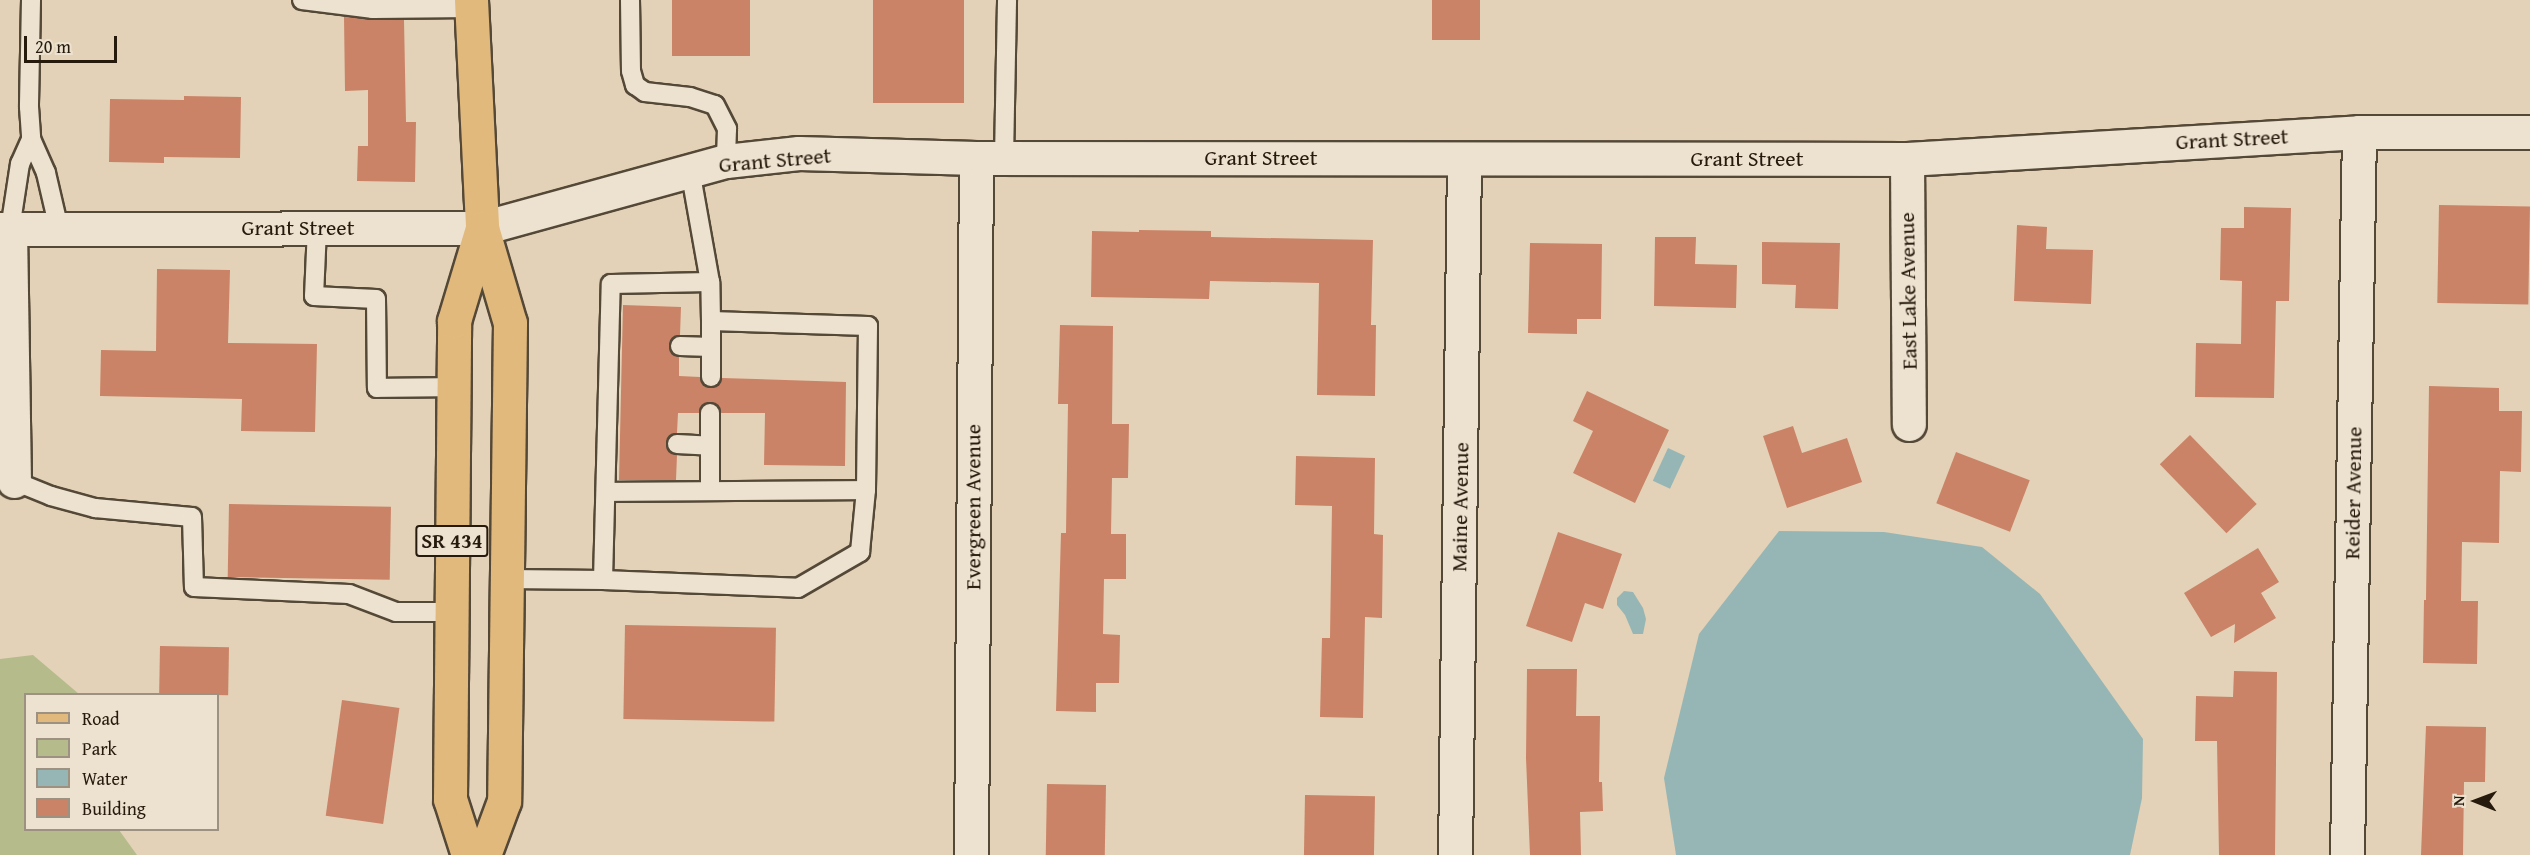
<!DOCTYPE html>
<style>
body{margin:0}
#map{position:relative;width:2530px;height:855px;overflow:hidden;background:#e3d2b7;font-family:"Gentium Book Plus",serif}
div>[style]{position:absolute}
.green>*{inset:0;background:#b6bb8c}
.water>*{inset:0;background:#96b6b5;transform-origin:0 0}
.building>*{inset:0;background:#ca8367;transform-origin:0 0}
.roads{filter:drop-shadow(2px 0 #544837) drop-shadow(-2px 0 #544837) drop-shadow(0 2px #544837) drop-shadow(0 -2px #544837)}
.lane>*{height:18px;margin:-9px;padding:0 9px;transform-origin:9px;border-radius:9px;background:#ede2d0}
.street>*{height:33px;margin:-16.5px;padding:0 16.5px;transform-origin:16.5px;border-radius:16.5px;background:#ede2d0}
.secondary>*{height:33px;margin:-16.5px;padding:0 16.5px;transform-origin:16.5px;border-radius:16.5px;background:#ede2d0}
.primary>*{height:33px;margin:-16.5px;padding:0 16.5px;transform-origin:16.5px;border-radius:16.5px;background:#e2b97c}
span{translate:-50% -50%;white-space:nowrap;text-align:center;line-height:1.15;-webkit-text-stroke:4.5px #ede2d0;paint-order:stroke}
.shield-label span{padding:2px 4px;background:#ede2d0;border:2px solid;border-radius:4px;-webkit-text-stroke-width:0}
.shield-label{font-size:21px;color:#251a0c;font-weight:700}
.street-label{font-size:22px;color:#251a0c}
.legend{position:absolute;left:24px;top:693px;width:195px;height:138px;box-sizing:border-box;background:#ede2d0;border:2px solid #9d9282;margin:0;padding:8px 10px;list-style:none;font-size:18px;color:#251a0c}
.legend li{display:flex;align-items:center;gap:12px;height:30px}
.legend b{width:30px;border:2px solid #9d9282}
.north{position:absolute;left:2446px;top:771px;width:60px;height:60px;-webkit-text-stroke:4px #ede2d0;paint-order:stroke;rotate:271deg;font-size:16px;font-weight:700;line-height:24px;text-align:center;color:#251a0c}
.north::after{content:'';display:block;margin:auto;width:21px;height:27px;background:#251a0c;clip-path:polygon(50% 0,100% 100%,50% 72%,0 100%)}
.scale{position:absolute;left:24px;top:36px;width:93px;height:27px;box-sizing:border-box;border:3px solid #251a0c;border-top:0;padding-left:8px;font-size:18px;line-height:21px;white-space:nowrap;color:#251a0c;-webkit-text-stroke:4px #ede2d0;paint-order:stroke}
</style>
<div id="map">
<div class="green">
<div style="clip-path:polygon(33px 655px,79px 694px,26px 694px,26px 830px,119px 830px,137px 855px,0 855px,0 659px)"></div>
</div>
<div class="water">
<div style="left:1668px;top:448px;width:19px;height:36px;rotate:25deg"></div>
<div style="clip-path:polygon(1779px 531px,1884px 532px,1982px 547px,2040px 594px,2143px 739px,2142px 798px,2130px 855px,1676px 855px,1664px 778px,1699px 634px)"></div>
<div style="clip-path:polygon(1624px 591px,1633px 592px,1643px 608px,1646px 619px,1643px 634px,1633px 634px,1625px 615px,1617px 605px,1617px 598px)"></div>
</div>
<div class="building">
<div style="left:672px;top:0;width:78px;height:56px"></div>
<div style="left:873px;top:0;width:91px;height:103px"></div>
<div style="left:1432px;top:0;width:48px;height:40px"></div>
<div style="clip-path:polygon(344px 17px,404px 20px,406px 122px,416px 122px,415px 182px,357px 181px,358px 146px,368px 146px,368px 90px,345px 91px)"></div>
<div style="clip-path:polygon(184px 96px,241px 97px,240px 158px,164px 157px,164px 163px,109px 162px,110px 99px,184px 100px)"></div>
<div style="left:2439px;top:205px;width:91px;height:98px;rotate:1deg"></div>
<div style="clip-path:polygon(2244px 207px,2291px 208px,2289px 301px,2276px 301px,2274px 398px,2195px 397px,2196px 343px,2241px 344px,2242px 281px,2220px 280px,2221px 228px,2244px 228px)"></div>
<div style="clip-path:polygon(2017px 225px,2047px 227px,2046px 249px,2093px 250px,2091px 304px,2014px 301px)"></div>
<div style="clip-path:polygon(1139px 230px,1211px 231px,1211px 237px,1373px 240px,1371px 325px,1376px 325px,1375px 396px,1317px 395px,1319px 283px,1210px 281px,1209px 299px,1091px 297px,1092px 231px,1139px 232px)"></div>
<div style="clip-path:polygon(1655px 237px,1696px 237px,1695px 264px,1737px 265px,1736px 308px,1654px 306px)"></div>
<div style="clip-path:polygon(1762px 242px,1840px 243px,1838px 309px,1795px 308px,1796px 285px,1762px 284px)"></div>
<div style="clip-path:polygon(1530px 243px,1602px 244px,1601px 319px,1577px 319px,1577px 334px,1528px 333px)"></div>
<div style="clip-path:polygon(157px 269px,230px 270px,228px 343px,317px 344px,315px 432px,241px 431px,242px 399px,100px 396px,101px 350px,156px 351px)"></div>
<div style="clip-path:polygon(623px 305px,681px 307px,680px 335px,671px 340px,670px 351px,679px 357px,679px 376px,700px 377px,706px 387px,716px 387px,722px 378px,846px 382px,845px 466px,764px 465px,765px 413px,721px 413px,716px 404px,709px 402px,701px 407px,699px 413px,678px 413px,677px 433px,668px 437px,666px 444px,670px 453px,677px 455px,676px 480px,619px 480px)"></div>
<div style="clip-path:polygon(1060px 325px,1113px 326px,1112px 424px,1129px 424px,1128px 478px,1112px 478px,1111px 534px,1126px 534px,1126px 579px,1104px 579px,1103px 634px,1120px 635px,1119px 683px,1096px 683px,1096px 712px,1056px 711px,1061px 533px,1066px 533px,1068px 404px,1058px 404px)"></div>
<div style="clip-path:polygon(2429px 386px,2499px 388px,2499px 411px,2522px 411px,2521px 472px,2500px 471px,2499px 543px,2462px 542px,2461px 601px,2478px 601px,2477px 664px,2423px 663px,2424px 600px,2426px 600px)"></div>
<div style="clip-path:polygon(1587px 391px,1669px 430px,1635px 503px,1573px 473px,1593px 431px,1573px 421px)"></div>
<div style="clip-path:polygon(1793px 426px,1802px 453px,1847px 438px,1862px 482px,1787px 508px,1763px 436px)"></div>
<div style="left:2190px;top:435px;width:96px;height:42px;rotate:46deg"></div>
<div style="left:1956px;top:452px;width:79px;height:55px;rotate:21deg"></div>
<div style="clip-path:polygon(1296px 456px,1375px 458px,1374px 534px,1383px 535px,1382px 618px,1365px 617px,1363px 718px,1320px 717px,1322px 638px,1330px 638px,1332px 506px,1295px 505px)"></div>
<div style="left:229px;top:504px;width:162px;height:73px;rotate:1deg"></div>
<div style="clip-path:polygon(1558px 532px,1622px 554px,1603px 609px,1585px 603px,1572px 642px,1526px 626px)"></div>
<div style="clip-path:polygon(2258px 548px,2279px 582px,2261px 593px,2276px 618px,2234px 643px,2235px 624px,2211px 637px,2184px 593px)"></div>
<div style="left:625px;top:625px;width:151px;height:94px;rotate:1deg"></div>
<div style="left:160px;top:646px;width:69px;height:48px;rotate:1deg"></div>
<div style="clip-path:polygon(1527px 669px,1577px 669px,1576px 716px,1600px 716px,1599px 782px,1602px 782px,1603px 811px,1580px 812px,1581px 855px,1530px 855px,1526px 758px)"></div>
<div style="clip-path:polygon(2234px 671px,2277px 672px,2275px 855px,2219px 855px,2217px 741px,2195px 741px,2196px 696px,2233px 697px)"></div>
<div style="left:342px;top:700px;width:58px;height:117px;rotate:8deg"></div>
<div style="clip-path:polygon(2426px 726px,2486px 727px,2485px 782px,2464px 782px,2463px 855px,2421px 855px)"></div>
<div style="left:1047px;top:784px;width:59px;height:71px;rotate:1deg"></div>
<div style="left:1305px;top:795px;width:70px;height:60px;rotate:1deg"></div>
</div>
<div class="roads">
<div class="lane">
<div style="left:31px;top:0;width:107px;rotate:91.1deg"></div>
<div style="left:29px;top:107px;width:32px;rotate:86deg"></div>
<div style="left:31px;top:139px;width:37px;rotate:66deg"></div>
<div style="left:46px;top:173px;width:57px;rotate:76.9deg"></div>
<div style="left:302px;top:0;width:72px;rotate:7.2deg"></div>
<div style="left:373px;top:9px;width:99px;rotate:-0.6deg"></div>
<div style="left:630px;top:0;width:71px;rotate:89.2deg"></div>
<div style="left:631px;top:71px;width:15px;rotate:74deg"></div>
<div style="left:635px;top:85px;width:12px;rotate:35deg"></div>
<div style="left:645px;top:92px;width:45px;rotate:6.3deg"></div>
<div style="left:690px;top:97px;width:26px;rotate:18deg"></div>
<div style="left:715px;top:105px;width:27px;rotate:63deg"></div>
<div style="left:727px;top:129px;width:32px;rotate:92deg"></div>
<div style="left:1004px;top:158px;width:158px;rotate:-88.9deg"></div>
<div style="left:317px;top:228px;width:68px;rotate:92.5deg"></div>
<div style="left:314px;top:296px;width:62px;rotate:2.8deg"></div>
<div style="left:376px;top:299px;width:89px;rotate:89.4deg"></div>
<div style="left:377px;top:388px;width:77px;rotate:-0.7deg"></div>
<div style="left:10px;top:229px;width:66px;rotate:-81.3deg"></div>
<div style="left:20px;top:164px;width:27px;rotate:-66deg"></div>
<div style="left:680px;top:346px;width:31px;rotate:2deg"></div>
<div style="left:711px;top:377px;width:56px;rotate:-90deg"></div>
<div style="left:710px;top:413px;width:78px;rotate:90deg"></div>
<div style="left:677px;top:444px;width:33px;rotate:3deg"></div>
<div style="left:14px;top:481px;width:40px;rotate:22deg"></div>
<div style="left:51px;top:496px;width:46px;rotate:15.3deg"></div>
<div style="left:95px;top:508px;width:97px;rotate:5.3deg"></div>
<div style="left:192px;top:517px;width:70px;rotate:88.4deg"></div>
<div style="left:194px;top:587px;width:155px;rotate:2.6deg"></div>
<div style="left:349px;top:594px;width:50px;rotate:21deg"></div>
<div style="left:396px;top:612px;width:55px"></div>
<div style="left:606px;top:492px;width:260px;rotate:-0.4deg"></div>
<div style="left:507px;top:579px;width:96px;rotate:0.6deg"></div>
<div style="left:603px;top:580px;width:296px;rotate:-88.5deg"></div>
<div style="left:611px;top:284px;width:99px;rotate:-1.2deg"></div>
<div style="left:710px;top:282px;width:114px;rotate:-100.1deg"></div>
<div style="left:603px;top:580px;width:195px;rotate:2.3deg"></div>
<div style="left:798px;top:588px;width:72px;rotate:-30.1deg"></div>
<div style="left:860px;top:552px;width:62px;rotate:-84.5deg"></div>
<div style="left:866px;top:490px;width:164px;rotate:-89.3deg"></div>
<div style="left:868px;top:326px;width:157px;rotate:-178.2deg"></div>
<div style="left:711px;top:321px;width:39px;rotate:-91deg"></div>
</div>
<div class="street">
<div style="left:1907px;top:159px;width:265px;rotate:89.6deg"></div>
<div style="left:10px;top:229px;width:252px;rotate:89.1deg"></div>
<div style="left:971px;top:855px;width:697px;rotate:-89.59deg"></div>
<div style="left:1455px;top:855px;width:696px;rotate:-89.26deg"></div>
<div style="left:2347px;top:855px;width:723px;rotate:-89.05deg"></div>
</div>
<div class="secondary">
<div style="left:0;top:229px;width:482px;rotate:-0.1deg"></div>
<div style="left:482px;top:228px;width:253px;rotate:-15.4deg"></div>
<div style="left:726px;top:161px;width:73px;rotate:-6.3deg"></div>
<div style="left:799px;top:153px;width:177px;rotate:1.6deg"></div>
<div style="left:976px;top:158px;width:931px;rotate:0.06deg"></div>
<div style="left:1907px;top:159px;width:453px;rotate:-3.4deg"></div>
<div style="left:2359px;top:132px;width:171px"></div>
</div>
<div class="primary">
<div style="left:471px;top:0;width:228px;rotate:87.2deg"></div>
<div style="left:482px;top:228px;width:99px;rotate:73.6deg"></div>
<div style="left:510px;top:323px;width:478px;rotate:90.7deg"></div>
<div style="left:504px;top:801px;width:58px;rotate:110.3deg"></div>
<div style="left:468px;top:855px;width:59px;rotate:-107.8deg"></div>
<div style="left:450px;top:799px;width:478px;rotate:-89.5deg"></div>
<div style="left:454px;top:321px;width:97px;rotate:-73.2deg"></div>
</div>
</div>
<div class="shield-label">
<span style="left:452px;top:541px">SR 434</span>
</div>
<div class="street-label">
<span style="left:2232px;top:139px;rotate:-3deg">Grant Street</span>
<span style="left:1261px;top:158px">Grant Street</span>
<span style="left:1747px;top:159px">Grant Street</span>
<span style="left:775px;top:160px;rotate:-5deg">Grant Street</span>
<span style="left:298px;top:228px">Grant Street</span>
<span style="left:1908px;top:291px;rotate:-91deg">East Lake Avenue</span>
<span style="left:2353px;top:493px;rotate:-89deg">Reider Avenue</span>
<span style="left:973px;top:507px;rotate:-90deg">Evergreen Avenue</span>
<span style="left:1460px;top:507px;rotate:-89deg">Maine Avenue</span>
</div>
<ul class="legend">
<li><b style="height:8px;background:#e2b97c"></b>Road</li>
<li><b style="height:16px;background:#b6bb8c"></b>Park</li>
<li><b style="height:16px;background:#96b6b5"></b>Water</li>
<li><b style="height:16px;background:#ca8367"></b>Building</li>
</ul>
<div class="north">N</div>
<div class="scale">20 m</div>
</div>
